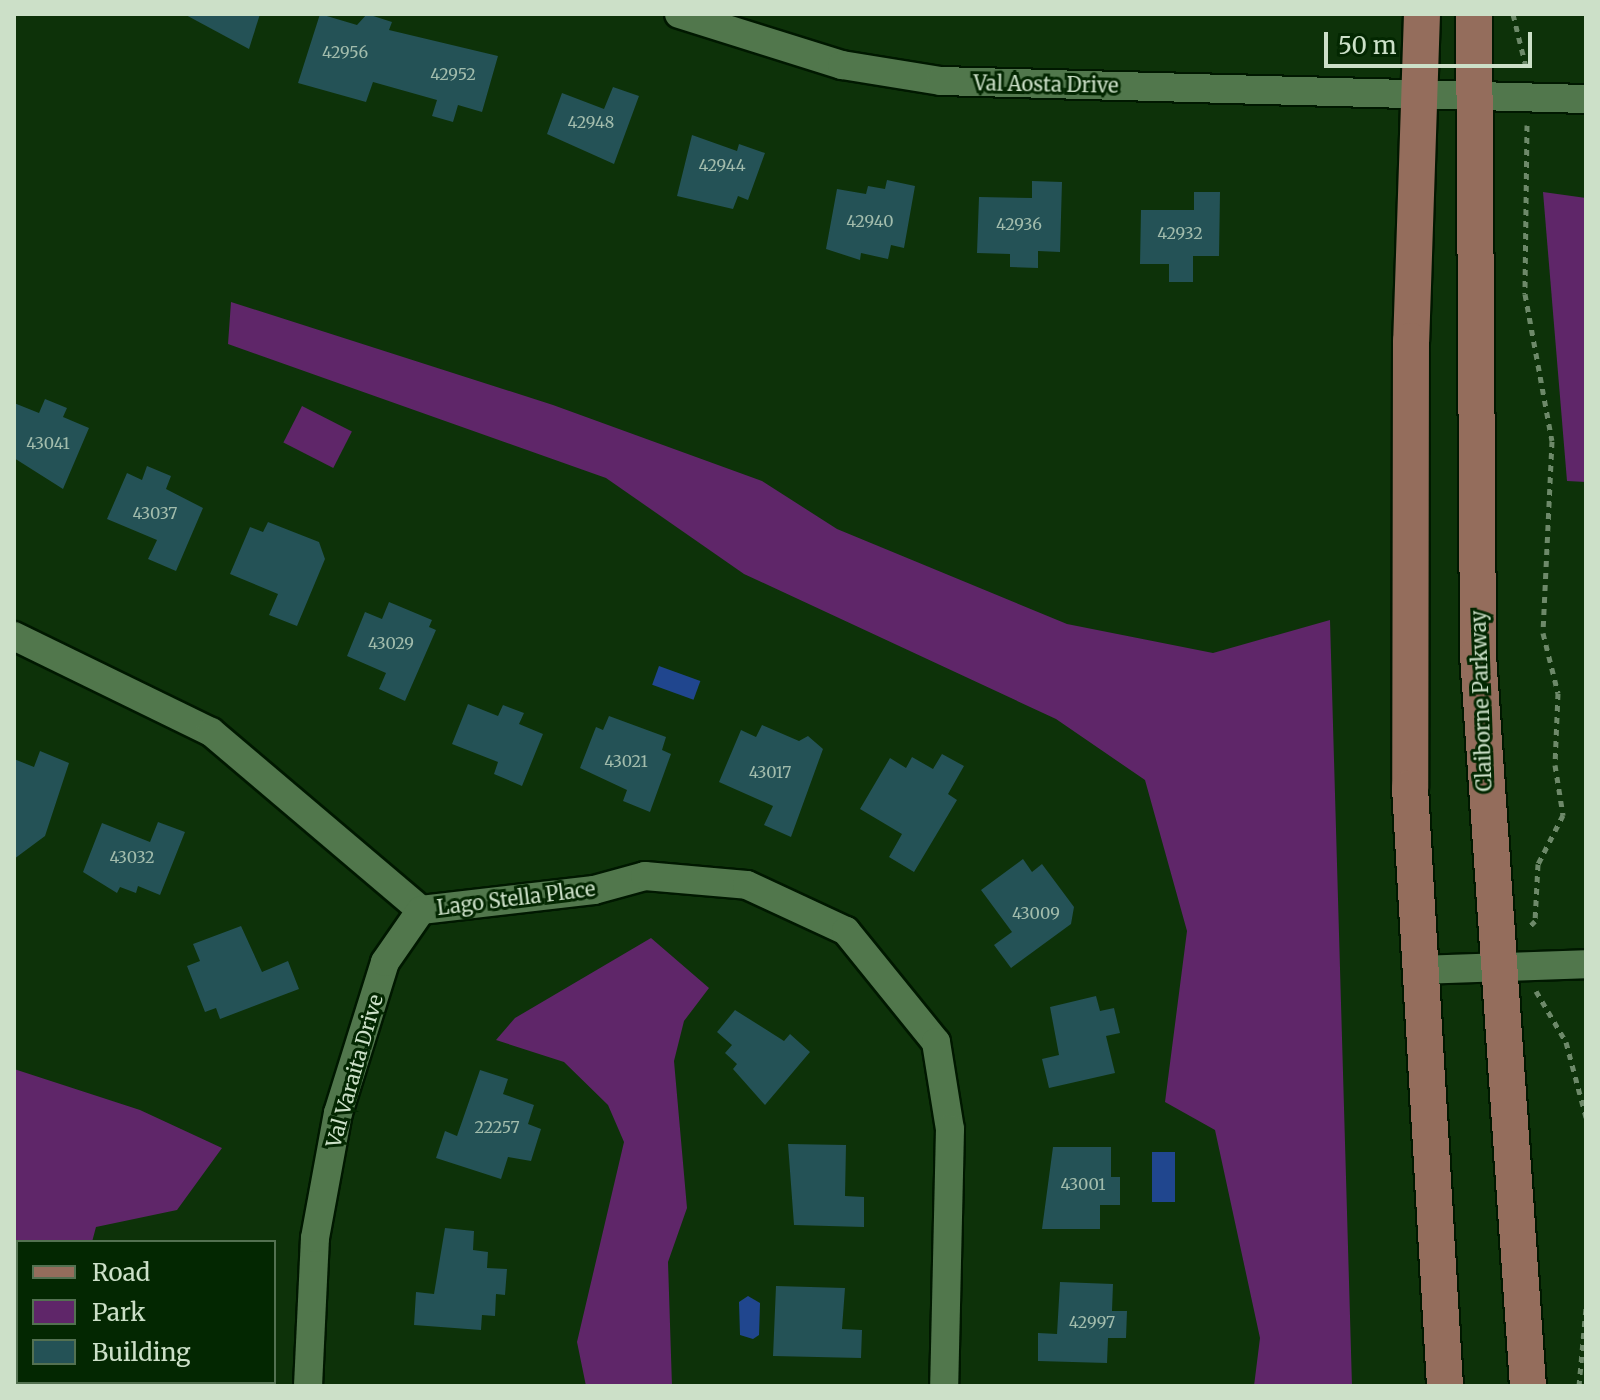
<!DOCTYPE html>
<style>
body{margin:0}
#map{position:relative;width:1600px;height:1400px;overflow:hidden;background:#0d3209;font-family:Merriweather,serif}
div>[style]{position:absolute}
.green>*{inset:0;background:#5f2669;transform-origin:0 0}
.water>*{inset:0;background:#20468e;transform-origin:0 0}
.building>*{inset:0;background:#245256}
.path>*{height:5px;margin-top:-2.5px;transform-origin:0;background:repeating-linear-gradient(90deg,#6d8969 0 6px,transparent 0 12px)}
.roads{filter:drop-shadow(2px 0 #001800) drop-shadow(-2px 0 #001800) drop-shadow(0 2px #001800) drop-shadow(0 -2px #001800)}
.minor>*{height:28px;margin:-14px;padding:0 14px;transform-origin:14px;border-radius:14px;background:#51774c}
.major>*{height:36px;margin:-18px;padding:0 18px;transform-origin:18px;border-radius:18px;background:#946d5c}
span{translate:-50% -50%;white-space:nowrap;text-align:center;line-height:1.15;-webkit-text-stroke:6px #032701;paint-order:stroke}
.number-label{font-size:16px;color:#a2bcac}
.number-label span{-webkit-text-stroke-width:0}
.street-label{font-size:20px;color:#cce0c8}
.frame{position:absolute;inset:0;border:16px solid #cce0c8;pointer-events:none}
.legend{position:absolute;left:16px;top:1240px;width:260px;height:144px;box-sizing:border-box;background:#032701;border:2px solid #537151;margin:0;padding:10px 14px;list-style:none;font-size:24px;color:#cce0c8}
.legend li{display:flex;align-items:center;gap:16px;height:40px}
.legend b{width:40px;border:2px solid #537151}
.scale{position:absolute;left:1324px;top:32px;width:208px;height:36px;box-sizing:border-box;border:4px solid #cce0c8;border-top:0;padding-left:10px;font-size:24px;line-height:28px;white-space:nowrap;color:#cce0c8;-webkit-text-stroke:6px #032701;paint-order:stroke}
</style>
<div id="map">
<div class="green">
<div style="clip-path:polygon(1543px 192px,1586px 198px,1586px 482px,1567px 481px)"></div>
<div style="clip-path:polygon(231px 302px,553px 405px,762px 481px,837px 529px,1067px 624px,1213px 653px,1330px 620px,1352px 1386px,1254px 1386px,1260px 1338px,1215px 1130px,1165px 1102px,1187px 931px,1145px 780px,1056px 719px,744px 574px,606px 478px,228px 344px)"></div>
<div style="left:302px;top:406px;width:56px;height:41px;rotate:27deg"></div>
<div style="clip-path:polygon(651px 938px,709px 988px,684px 1021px,674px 1061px,687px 1208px,668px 1262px,672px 1386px,586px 1386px,577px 1342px,624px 1142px,608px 1105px,564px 1062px,496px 1040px,515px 1018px)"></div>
<div style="clip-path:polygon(14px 1069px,140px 1110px,222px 1148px,177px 1210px,96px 1227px,92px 1242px,18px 1242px,14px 1358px)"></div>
</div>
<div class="water">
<div style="left:659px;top:666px;width:44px;height:20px;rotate:20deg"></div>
<div style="left:1152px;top:1152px;width:23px;height:50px"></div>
<div style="clip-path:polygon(748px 1296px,760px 1303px,759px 1335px,753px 1339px,740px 1335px,739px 1302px)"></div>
</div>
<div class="building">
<div style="clip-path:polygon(184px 14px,260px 14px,249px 49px)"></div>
<div style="clip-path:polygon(320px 14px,357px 25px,367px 14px,392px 22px,389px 30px,498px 56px,482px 112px,458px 105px,453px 122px,432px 116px,437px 100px,373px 82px,366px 102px,298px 83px)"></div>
<div style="clip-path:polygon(613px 87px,639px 96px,614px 164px,547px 134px,562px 93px,604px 109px)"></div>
<div style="clip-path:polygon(692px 135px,737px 151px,739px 144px,765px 153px,748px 200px,738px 196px,733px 209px,677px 196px)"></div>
<div style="clip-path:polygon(887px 180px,915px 186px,904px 248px,891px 245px,888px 259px,861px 253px,860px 260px,826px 249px,837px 189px,866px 194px,868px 186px,885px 189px)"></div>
<div style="clip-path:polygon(1032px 181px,1062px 182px,1060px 252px,1038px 251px,1038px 268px,1010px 267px,1010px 254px,977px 253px,979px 197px,1032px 198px)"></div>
<div style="clip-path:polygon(1194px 192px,1220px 192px,1219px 256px,1193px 256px,1193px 282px,1169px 282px,1169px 264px,1140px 264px,1141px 210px,1194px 210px)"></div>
<div style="clip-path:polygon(45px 399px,67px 408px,63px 417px,89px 428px,63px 489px,14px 458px,14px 403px,39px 413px)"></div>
<div style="clip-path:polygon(147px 466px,171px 476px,166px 489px,203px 508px,176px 571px,148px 559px,157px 540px,107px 519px,127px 473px,142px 480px)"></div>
<div style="clip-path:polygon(268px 522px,319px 542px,325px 559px,297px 626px,269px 615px,278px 594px,230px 574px,250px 527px,263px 532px)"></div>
<div style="clip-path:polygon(389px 602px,432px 620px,429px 627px,436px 630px,405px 701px,379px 689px,386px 673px,347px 656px,365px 612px,382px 619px)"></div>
<div style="clip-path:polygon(468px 704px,498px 716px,503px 705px,524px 713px,519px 724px,543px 734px,522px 786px,494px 774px,498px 762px,452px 744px)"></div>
<div style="clip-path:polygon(609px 716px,666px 737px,662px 750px,671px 754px,650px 812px,623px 801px,627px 790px,580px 768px,596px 727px,603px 730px)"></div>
<div style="clip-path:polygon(762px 725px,799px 741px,808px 736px,823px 749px,791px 837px,764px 825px,773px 806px,719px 782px,741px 730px,756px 737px)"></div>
<div style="clip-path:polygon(40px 751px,69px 763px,45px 836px,14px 859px,14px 759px,34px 767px)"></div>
<div style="clip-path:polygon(942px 754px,964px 766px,948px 794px,957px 800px,914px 872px,889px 857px,902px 834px,860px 809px,890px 758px,906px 768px,912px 757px,933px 769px)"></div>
<div style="clip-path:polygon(158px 822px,185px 832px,160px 895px,138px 886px,136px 893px,120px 887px,117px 893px,83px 872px,102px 823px,150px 842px)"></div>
<div style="clip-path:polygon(1023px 859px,1032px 872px,1042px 864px,1074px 907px,1071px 924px,1011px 968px,994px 945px,1012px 932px,981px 890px)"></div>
<div style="clip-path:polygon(241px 926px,262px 972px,288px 961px,299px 989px,220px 1019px,216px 1008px,205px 1012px,187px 966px,200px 961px,193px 944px)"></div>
<div style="clip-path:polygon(1096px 996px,1100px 1011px,1114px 1008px,1120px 1033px,1106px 1036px,1115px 1073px,1049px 1088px,1042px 1059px,1059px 1055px,1050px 1007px)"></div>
<div style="clip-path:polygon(735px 1010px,784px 1041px,790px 1034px,810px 1052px,765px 1105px,733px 1069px,737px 1064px,725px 1053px,732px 1045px,717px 1032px)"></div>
<div style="clip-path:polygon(480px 1070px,508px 1079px,503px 1094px,534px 1105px,528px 1124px,541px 1129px,531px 1161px,508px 1157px,501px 1179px,436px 1158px,445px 1131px,457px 1136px)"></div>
<div style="clip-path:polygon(788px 1144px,846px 1145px,845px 1196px,864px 1197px,864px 1227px,794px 1225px)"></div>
<div style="clip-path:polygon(1053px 1147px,1111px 1147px,1111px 1177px,1120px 1177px,1120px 1205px,1100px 1205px,1100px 1229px,1042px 1229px)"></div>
<div style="clip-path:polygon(445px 1228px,474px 1231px,473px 1250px,488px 1252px,487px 1268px,507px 1269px,505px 1295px,496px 1294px,495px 1316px,482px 1315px,481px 1330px,414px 1325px,416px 1292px,434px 1294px)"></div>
<div style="clip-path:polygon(1060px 1282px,1113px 1284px,1112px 1311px,1127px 1311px,1126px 1338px,1108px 1338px,1107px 1363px,1038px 1361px,1038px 1333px,1057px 1334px)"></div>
<div style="clip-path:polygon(776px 1286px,845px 1288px,842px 1329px,862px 1330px,861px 1358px,773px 1356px)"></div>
</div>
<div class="path">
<div style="left:1513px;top:14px;width:59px;rotate:76.2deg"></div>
<div style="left:1527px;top:125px;width:169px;rotate:90.7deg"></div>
<div style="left:1525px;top:294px;width:149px;rotate:79.6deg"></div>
<div style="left:1552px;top:441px;width:192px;rotate:92.7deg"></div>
<div style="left:1543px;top:633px;width:62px;rotate:76deg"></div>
<div style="left:1558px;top:693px;width:72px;rotate:92.4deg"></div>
<div style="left:1555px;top:765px;width:51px;rotate:80.9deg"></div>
<div style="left:1563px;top:815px;width:55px;rotate:117deg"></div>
<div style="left:1538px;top:864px;width:57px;rotate:93deg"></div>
<div style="left:1535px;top:921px;width:8px;rotate:135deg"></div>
<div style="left:1536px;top:991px;width:59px;rotate:59.5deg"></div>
<div style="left:1566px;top:1042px;width:78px;rotate:75.1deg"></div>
<div style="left:1579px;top:1386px;width:79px;rotate:-84.9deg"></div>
</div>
<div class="roads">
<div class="minor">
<div style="left:679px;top:14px;width:171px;rotate:17.4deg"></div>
<div style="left:842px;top:65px;width:100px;rotate:9.2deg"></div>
<div style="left:941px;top:81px;width:645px;rotate:1.6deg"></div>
<div style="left:14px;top:636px;width:219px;rotate:26deg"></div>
<div style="left:211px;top:732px;width:275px;rotate:40.3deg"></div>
<div style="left:421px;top:910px;width:174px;rotate:-6.6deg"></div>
<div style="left:594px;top:890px;width:53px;rotate:-15.4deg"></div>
<div style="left:645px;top:876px;width:102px;rotate:5deg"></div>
<div style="left:747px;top:885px;width:109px;rotate:24.9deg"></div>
<div style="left:846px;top:931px;width:143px;rotate:51deg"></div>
<div style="left:936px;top:1042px;width:88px;rotate:80.9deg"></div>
<div style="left:950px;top:1129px;width:257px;rotate:91.3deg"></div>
<div style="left:1418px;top:970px;width:168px;rotate:-2deg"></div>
<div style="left:308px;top:1386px;width:148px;rotate:-87.3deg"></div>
<div style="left:315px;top:1238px;width:127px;rotate:-79.6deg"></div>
<div style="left:338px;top:1113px;width:158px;rotate:-72.7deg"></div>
<div style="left:385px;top:962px;width:63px;rotate:-55.3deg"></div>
</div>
<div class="major">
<div style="left:1422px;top:14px;width:327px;rotate:91.9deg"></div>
<div style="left:1411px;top:341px;width:447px;rotate:90.1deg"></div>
<div style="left:1410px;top:788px;width:599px;rotate:86.65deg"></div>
<div style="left:1474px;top:14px;width:641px;rotate:89.64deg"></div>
<div style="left:1478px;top:655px;width:733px;rotate:86.09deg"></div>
</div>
</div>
<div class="number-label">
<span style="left:345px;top:52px">42956</span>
<span style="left:453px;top:74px">42952</span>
<span style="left:591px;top:122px">42948</span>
<span style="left:722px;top:165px">42944</span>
<span style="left:870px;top:221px">42940</span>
<span style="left:1019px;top:224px">42936</span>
<span style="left:1180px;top:233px">42932</span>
<span style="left:48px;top:443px">43041</span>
<span style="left:155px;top:513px">43037</span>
<span style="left:391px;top:643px">43029</span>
<span style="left:626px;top:761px">43021</span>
<span style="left:770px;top:772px">43017</span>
<span style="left:132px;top:857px">43032</span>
<span style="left:1036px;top:913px">43009</span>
<span style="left:497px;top:1127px">22257</span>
<span style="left:1083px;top:1184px">43001</span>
<span style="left:1092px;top:1322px">42997</span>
</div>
<div class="street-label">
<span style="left:1046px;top:84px;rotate:1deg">Val Aosta Drive</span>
<span style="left:1481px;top:701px;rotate:-92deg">Claiborne Parkway</span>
<span style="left:516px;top:898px;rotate:-7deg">Lago Stella Place</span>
<span style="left:354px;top:1071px;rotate:-74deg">Val Varaita Drive</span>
</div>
<div class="frame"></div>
<ul class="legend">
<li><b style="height:10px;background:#946d5c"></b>Road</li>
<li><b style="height:22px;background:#5f2669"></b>Park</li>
<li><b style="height:22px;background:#245256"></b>Building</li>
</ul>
<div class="scale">50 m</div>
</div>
